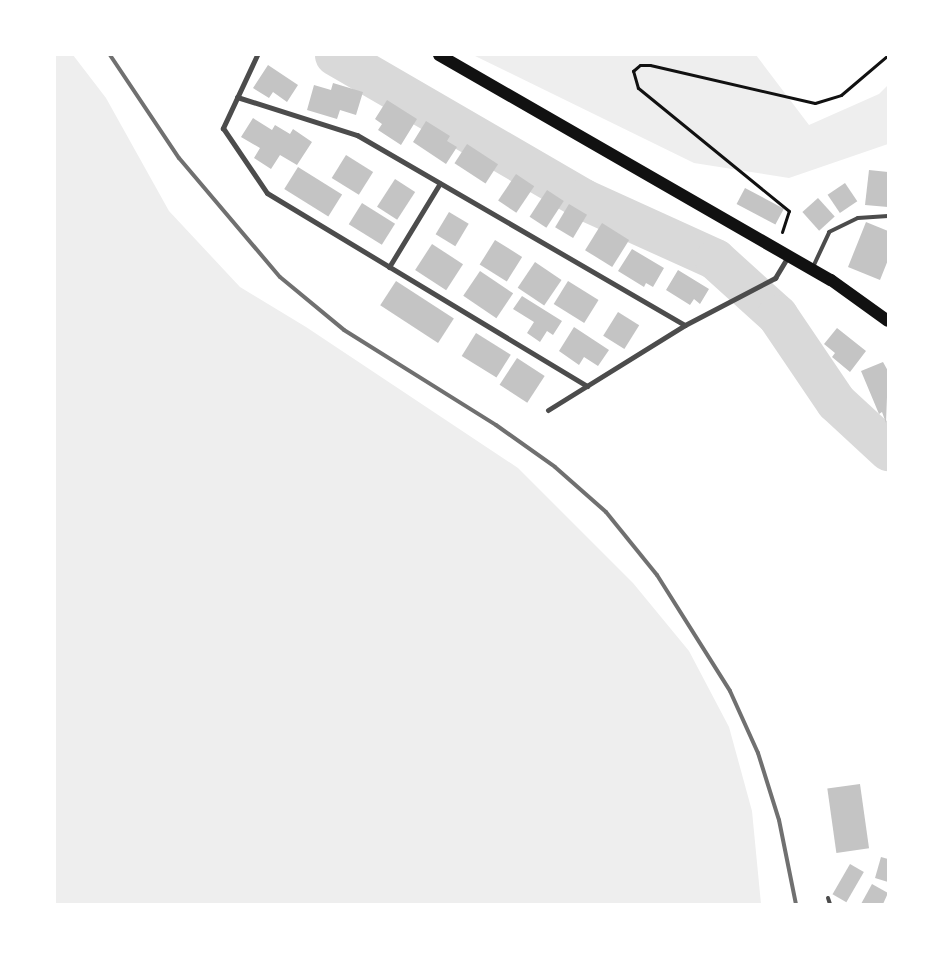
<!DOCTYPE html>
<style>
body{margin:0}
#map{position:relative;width:943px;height:959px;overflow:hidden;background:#fff;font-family:Figtree,sans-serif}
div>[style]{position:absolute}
.green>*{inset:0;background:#eee}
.river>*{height:41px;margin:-20.5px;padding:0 20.5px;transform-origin:20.5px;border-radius:20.5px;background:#d9d9d9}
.building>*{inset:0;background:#c4c4c4;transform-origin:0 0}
.path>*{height:3px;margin:-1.5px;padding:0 1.5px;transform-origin:1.5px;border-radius:1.5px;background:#111}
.service>*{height:4px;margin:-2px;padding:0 2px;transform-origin:2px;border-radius:2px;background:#4c4c4c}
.minor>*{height:5px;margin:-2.5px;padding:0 2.5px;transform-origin:2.5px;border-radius:2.5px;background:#4c4c4c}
.primary>*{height:12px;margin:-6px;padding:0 6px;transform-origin:6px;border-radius:6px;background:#111}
.rail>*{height:4px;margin:-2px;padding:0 2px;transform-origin:2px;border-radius:2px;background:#707070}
span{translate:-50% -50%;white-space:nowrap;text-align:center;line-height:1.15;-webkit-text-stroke:5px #fff;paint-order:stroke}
.frame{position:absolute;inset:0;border:56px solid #fff;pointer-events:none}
</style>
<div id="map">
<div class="green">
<div style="clip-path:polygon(55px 55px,73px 55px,106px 98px,169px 211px,240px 287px,306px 327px,518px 468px,633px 583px,689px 651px,729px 727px,752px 811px,761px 904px,55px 904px)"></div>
<div style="clip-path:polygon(473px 55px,756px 55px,809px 125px,879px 94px,888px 85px,888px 144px,789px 178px,694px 163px)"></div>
</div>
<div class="river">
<div style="left:335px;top:55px;width:287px;rotate:30.1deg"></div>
<div style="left:583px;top:199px;width:145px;rotate:24.4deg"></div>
<div style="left:715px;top:259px;width:84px;rotate:42.1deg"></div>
<div style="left:777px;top:315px;width:105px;rotate:55.9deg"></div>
<div style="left:836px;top:402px;width:71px;rotate:42.7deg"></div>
</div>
<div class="building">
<div style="clip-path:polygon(268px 65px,298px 85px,287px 102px,273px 92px,269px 98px,253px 88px)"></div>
<div style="clip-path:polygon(333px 83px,363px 92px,356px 115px,340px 110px,337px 119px,307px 110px,314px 85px,331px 90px)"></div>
<div style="clip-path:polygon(387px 100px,417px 119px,401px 145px,378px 130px,382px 124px,375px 119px)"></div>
<div style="clip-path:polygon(253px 118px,272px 130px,275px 125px,290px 134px,293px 129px,312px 142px,297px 165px,280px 155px,271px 169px,254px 158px,260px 148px,241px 137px)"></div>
<div style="clip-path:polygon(426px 121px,450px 136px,447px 141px,457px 147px,446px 164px,413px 142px)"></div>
<div style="left:467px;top:144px;width:37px;height:23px;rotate:33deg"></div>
<div style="left:346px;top:155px;width:32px;height:27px;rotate:32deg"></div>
<div style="left:298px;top:167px;width:52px;height:26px;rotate:32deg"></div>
<div style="clip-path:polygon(869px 170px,888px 172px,888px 207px,865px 205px)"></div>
<div style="left:516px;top:174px;width:22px;height:32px;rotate:34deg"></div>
<div style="left:395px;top:179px;width:24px;height:33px;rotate:33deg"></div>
<div style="left:845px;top:183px;width:22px;height:21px;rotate:56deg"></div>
<div style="left:745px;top:188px;width:44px;height:18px;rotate:28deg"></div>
<div style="left:547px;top:190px;width:20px;height:32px;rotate:33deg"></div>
<div style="left:818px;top:198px;width:25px;height:21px;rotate:48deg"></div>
<div style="left:362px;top:203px;width:39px;height:25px;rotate:32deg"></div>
<div style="left:569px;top:204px;width:21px;height:27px;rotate:31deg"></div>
<div style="left:449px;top:212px;width:23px;height:26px;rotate:31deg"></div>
<div style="clip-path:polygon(866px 222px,888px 231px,888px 260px,880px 280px,848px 267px)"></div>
<div style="left:602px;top:223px;width:32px;height:32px;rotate:32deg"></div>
<div style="left:495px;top:240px;width:32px;height:29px;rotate:32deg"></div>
<div style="left:432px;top:244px;width:37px;height:31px;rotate:33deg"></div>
<div style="clip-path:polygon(632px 249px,664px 268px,653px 287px,646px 283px,644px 287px,618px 271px)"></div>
<div style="left:535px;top:262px;width:32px;height:31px;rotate:34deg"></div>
<div style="clip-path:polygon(678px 270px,709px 289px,700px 304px,694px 299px,690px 305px,666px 290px)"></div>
<div style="left:480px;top:271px;width:40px;height:30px;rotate:34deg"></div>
<div style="left:396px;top:281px;width:69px;height:29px;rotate:33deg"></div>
<div style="left:568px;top:281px;width:36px;height:27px;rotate:32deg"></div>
<div style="clip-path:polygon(522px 296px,562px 321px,553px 335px,547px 331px,540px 342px,527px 333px,534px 322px,513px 309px)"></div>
<div style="left:618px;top:312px;width:25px;height:28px;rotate:32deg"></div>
<div style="clip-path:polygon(574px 327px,609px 350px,598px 366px,584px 357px,579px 365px,559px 351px)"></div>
<div style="clip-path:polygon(837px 328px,866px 351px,850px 372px,832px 357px,835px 353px,824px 344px)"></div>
<div style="left:476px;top:333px;width:41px;height:27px;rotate:32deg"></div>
<div style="left:517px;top:358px;width:33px;height:32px;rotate:33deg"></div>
<div style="clip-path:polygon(883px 362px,888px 371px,886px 423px,882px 412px,879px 414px,861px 371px)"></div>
<div style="left:860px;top:784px;width:65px;height:33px;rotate:82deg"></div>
<div style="clip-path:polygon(881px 857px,888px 859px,888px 882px,875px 878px)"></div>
<div style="left:850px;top:864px;width:16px;height:35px;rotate:30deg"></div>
<div style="clip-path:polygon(872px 884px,888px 893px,883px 904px,861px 904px)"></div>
</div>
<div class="path">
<div style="left:782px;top:232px;width:22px;rotate:-72deg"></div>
<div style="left:789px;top:211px;width:195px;rotate:-140.8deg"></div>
<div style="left:638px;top:88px;width:18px;rotate:-106deg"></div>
<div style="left:633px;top:71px;width:9px;rotate:-41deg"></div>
<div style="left:640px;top:65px;width:10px"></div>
<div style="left:650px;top:65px;width:169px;rotate:13deg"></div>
<div style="left:815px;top:103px;width:27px;rotate:-17deg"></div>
<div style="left:841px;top:95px;width:62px;rotate:-40.4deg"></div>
</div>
<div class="service">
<div style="left:813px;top:267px;width:38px;rotate:-65deg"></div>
<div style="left:829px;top:232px;width:32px;rotate:-26deg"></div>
<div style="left:858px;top:218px;width:30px;rotate:-4deg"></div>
<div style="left:828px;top:898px;width:6px;rotate:72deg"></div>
</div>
<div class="minor">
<div style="left:257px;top:55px;width:81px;rotate:115deg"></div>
<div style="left:223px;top:128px;width:78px;rotate:55.9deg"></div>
<div style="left:267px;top:193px;width:374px;rotate:31.1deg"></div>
<div style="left:237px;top:97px;width:126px;rotate:17.6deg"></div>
<div style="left:357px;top:135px;width:379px;rotate:30.1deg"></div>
<div style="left:389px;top:267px;width:98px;rotate:-58.7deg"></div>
<div style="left:548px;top:410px;width:161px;rotate:-31.8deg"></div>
<div style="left:685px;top:325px;width:102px;rotate:-27.6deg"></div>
<div style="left:775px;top:278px;width:26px;rotate:-59deg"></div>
</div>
<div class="primary">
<div style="left:439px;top:55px;width:452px;rotate:29.9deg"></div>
<div style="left:831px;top:280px;width:70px;rotate:35.7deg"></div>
</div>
<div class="rail">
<div style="left:110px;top:55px;width:124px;rotate:56.2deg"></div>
<div style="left:179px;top:158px;width:156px;rotate:49.7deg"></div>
<div style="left:280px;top:277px;width:83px;rotate:39.6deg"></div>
<div style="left:344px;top:330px;width:179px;rotate:32deg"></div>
<div style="left:496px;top:425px;width:72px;rotate:35.4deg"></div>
<div style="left:555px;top:467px;width:68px;rotate:41.4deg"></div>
<div style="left:606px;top:512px;width:81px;rotate:51deg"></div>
<div style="left:657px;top:575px;width:137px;rotate:57.8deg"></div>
<div style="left:730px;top:691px;width:68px;rotate:65.7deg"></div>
<div style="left:758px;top:753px;width:70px;rotate:72.6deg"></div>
<div style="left:779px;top:820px;width:86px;rotate:78.6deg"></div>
</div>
<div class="frame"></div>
</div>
